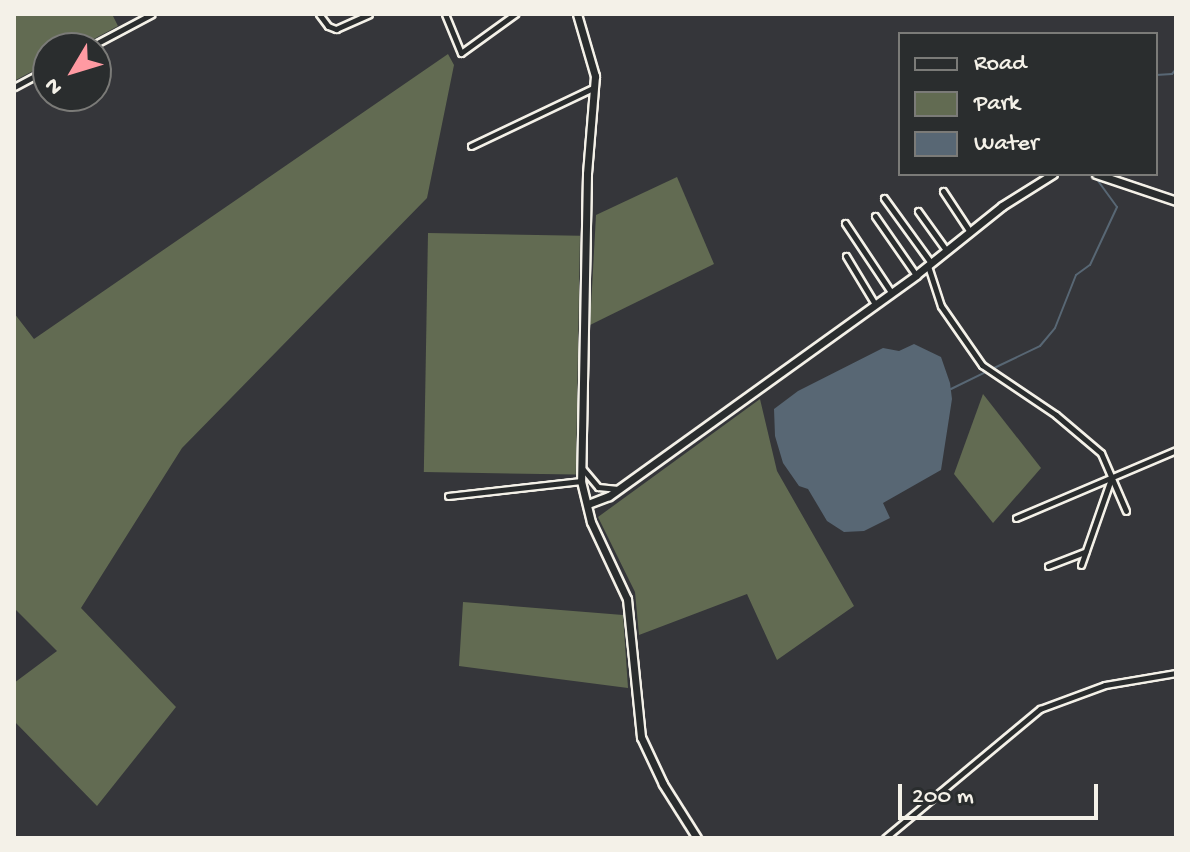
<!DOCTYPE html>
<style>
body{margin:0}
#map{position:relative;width:1190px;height:852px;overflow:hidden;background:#35363a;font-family:"Gochi Hand",sans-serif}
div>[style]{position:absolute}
.green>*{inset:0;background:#626b52;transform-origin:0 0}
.water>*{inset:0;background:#586774}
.stream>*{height:2px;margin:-1px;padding:0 1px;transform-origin:1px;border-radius:1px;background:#586774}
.roads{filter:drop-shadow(2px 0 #f4f1e8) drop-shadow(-2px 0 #f4f1e8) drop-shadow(0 2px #f4f1e8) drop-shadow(0 -2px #f4f1e8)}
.street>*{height:5px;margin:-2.5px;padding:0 2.5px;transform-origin:2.5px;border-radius:2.5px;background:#2a2d2e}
.secondary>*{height:7px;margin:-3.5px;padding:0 3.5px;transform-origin:3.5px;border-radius:3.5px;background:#2a2d2e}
span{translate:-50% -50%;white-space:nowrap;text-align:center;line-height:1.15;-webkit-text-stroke:8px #2a2d2e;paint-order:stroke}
.frame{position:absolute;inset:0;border:16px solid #f4f1e8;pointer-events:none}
.legend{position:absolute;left:898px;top:32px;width:260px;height:144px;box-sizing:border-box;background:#2a2d2e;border:2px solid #7b7b78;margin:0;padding:10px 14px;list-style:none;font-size:24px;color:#f4f1e8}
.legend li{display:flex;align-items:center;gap:16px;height:40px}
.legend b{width:40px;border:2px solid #7b7b78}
.north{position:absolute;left:32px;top:32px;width:80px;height:80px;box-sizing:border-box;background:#2a2d2e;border:2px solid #7b7b78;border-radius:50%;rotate:232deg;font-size:22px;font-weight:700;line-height:32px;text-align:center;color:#f4f1e8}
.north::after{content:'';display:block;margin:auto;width:28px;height:36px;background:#ff9aa2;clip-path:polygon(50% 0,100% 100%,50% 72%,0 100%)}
.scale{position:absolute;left:898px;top:784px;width:200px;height:36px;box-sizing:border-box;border:4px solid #f4f1e8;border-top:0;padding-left:10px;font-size:24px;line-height:28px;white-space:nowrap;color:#f4f1e8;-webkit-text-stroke:6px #2a2d2e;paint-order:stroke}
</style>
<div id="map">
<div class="green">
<div style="clip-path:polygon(14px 14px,112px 14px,118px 26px,77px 48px,48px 48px,48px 63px,14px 81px)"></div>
<div style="clip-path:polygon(448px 54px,454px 65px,427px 198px,182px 448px,81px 608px,176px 707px,97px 806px,14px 721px,14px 683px,57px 651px,14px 608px,14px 313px,34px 339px)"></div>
<div style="clip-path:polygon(677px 177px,714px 264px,590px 325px,596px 215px)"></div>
<div style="left:428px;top:233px;width:152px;height:239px;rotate:1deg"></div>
<div style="clip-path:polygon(983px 394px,1041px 468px,993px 523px,954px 474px)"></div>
<div style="clip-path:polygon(760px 399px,777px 471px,854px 606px,777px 660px,747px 594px,639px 635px,635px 592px,598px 517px)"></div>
<div style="clip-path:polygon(463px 602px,623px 615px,628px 688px,459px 666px)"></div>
</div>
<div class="water">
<div style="clip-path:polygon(914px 344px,941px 357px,950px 383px,952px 399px,941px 470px,883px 503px,890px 518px,864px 531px,844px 532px,827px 521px,808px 489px,799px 486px,783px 463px,775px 436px,774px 409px,798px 391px,883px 348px,899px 351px)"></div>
</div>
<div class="stream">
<div style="left:1156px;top:75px;width:16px;rotate:-4deg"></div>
<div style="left:1172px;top:74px;width:6px;rotate:-51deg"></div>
<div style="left:992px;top:369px;width:53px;rotate:-25.6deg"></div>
<div style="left:1040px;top:346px;width:23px;rotate:-50deg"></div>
<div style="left:1055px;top:328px;width:57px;rotate:-68.4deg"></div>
<div style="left:1076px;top:275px;width:17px;rotate:-36deg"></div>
<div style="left:1090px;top:265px;width:64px;rotate:-65deg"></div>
<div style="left:1117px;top:207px;width:34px;rotate:-126deg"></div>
<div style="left:951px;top:389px;width:39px;rotate:-26deg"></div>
</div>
<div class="roads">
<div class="street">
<div style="left:319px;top:14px;width:15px;rotate:53deg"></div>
<div style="left:328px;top:26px;width:9px;rotate:21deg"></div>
<div style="left:336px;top:29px;width:36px;rotate:-24deg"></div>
<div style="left:445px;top:14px;width:42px;rotate:67.7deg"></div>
<div style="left:461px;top:53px;width:67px;rotate:-35.8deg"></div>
<div style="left:88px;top:48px;width:72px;rotate:-28deg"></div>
<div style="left:14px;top:87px;width:38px;rotate:-28deg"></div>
<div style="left:471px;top:146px;width:135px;rotate:-25.4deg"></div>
<div style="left:943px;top:191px;width:49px;rotate:56.6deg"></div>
<div style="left:884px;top:198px;width:80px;rotate:54.1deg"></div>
<div style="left:918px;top:211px;width:48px;rotate:54.3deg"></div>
<div style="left:875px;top:216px;width:72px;rotate:55.2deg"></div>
<div style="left:845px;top:223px;width:83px;rotate:56.3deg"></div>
<div style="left:846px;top:256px;width:56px;rotate:58.9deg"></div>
<div style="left:928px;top:266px;width:42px;rotate:72deg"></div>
<div style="left:941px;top:306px;width:72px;rotate:55.2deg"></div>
<div style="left:982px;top:365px;width:89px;rotate:34deg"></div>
<div style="left:1056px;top:415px;width:59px;rotate:40.2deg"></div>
<div style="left:1101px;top:453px;width:63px;rotate:66.7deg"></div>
<div style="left:582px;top:468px;width:25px;rotate:50deg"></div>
<div style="left:598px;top:487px;width:20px;rotate:6deg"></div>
<div style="left:448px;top:496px;width:134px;rotate:-6.4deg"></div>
<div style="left:1016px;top:518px;width:174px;rotate:-23deg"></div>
<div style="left:1081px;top:565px;width:91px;rotate:-70.8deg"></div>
<div style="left:1048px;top:566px;width:40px;rotate:-21deg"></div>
<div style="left:885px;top:838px;width:202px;rotate:-39.8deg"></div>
<div style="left:1040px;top:709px;width:69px;rotate:-20.3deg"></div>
<div style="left:1105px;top:685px;width:72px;rotate:-9.6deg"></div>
</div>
<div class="secondary">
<div style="left:577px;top:14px;width:65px;rotate:73.8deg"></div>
<div style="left:595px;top:76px;width:98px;rotate:94.7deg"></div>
<div style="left:587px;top:174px;width:307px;rotate:91.1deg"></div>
<div style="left:581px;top:481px;width:42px;rotate:76.3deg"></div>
<div style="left:591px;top:522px;width:85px;rotate:64.9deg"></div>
<div style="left:627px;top:599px;width:139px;rotate:84.2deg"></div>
<div style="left:641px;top:737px;width:52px;rotate:64.9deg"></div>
<div style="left:663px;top:784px;width:64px;rotate:57.8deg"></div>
<div style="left:1096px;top:174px;width:84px;rotate:18.6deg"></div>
<div style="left:588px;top:504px;width:22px;rotate:-21deg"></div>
<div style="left:609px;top:496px;width:378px;rotate:-35.7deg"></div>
<div style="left:916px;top:275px;width:110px;rotate:-38.7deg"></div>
<div style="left:1002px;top:206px;width:60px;rotate:-32.1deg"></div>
</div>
</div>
<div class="frame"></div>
<ul class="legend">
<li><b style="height:10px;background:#2a2d2e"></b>Road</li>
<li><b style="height:22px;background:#626b52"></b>Park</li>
<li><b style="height:22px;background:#586774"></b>Water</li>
</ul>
<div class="north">N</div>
<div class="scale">200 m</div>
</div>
